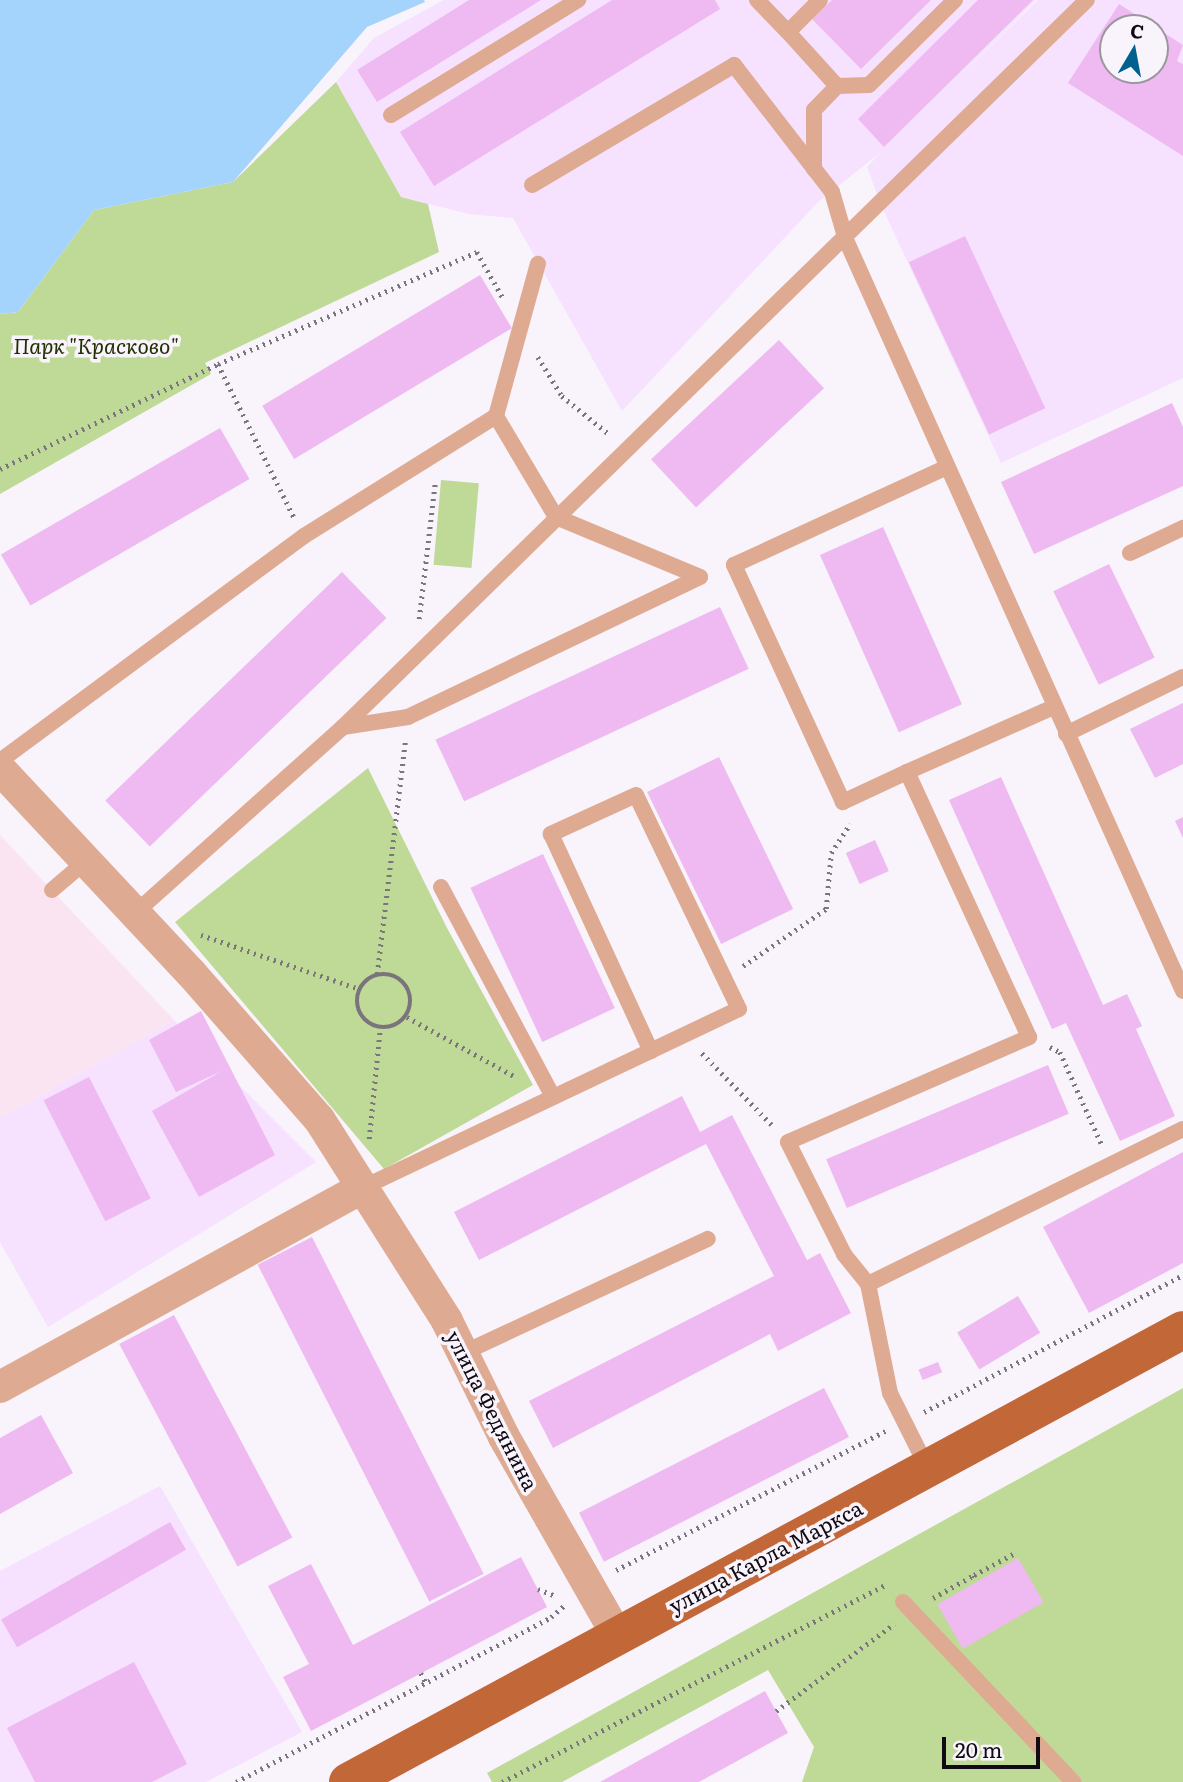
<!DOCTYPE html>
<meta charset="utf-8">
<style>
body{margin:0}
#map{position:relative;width:1183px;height:1782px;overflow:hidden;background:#f9f3fc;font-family:Literata,serif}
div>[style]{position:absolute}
.built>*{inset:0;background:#f6e1ff}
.education>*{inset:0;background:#fbe4f1}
.green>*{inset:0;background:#bfda97;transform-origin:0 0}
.water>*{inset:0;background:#a4d3fb}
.building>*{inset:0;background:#eebaf1;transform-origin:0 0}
.path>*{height:4.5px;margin-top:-2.25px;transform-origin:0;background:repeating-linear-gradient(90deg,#7a747d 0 2px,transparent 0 7px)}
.path>.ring{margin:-2.25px;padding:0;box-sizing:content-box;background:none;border:4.5px solid #7a747d;border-radius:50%}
.lane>*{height:16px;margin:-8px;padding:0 8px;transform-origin:8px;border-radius:8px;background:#deab92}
.street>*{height:32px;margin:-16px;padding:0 16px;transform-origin:16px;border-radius:16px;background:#deab92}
.primary>*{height:38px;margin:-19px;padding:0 19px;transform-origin:19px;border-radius:19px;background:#c26838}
span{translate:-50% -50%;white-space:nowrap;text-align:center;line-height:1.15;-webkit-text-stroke:7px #f9f3fc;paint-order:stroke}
.park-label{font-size:21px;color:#213000;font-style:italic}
.street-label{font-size:21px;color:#100a12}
.north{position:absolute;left:1099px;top:14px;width:70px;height:70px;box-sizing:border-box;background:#f9f3fc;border:2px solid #9c969e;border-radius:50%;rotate:10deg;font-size:19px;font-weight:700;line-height:28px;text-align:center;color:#100a12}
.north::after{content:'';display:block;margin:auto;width:24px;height:32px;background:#006191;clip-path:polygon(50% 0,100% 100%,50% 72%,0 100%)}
.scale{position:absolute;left:942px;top:1737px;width:98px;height:32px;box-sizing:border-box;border:4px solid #100a12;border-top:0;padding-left:9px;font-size:21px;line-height:24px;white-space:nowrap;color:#100a12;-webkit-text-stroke:5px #f9f3fc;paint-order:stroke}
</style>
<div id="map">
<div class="built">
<div style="clip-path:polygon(evenodd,444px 0,1036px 0,947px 89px,1038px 0,1183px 0,1183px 378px,1001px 463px,881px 205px,867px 167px,880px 153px,819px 201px,622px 411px,513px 218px,469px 214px,401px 197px,336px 82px,374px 38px,444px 0,1113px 28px,1155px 28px,1155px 70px,1113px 70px,1113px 28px)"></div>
<div style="clip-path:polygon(174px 1020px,316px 1162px,48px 1327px,0 1242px,0 1118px)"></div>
<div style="clip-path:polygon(160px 1486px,302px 1732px,206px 1782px,0 1782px,0 1571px)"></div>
</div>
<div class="education">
<div style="clip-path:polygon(0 835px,174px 1020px,0 1118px)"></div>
</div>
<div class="green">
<div style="clip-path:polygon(336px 82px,401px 197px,428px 204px,439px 252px,205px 363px,211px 374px,0 494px,0 314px,18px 312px,94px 210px,233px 182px)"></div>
<div style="left:441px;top:480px;width:38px;height:85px;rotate:5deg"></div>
<div style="clip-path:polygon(368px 768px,447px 928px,533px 1085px,384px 1169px,175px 922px)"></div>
<div style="clip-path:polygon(1183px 1388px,1183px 1782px,802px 1782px,814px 1747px,768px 1670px,562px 1782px,492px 1782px,487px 1773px)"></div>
</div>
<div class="water">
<div style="clip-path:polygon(0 0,424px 0,425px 2px,367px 27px,233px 182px,94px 210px,18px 312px,0 314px)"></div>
</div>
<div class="building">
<div style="clip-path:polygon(469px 0,541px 0,377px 102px,357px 70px)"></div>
<div style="clip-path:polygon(612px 0,715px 0,720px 9px,434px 186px,400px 132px)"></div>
<div style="clip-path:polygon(832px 0,931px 0,861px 69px,812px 19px)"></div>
<div style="clip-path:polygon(978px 0,1033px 0,884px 147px,858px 119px)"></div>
<div style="clip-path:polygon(evenodd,1119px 4px,1183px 45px,1177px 61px,1183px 64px,1183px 156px,1068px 83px,1119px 4px,1113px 28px,1155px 28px,1155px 70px,1113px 70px,1113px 28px)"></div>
<div style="left:965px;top:236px;width:190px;height:62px;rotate:65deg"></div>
<div style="left:480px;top:275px;width:62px;height:254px;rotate:59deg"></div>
<div style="left:779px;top:340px;width:66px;height:175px;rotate:47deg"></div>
<div style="clip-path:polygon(1172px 403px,1183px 427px,1183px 486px,1034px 554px,1001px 482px)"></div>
<div style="left:220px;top:428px;width:59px;height:253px;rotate:60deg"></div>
<div style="left:883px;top:527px;width:194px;height:69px;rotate:66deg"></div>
<div style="left:1109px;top:564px;width:104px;height:62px;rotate:64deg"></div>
<div style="left:342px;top:572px;width:64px;height:329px;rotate:46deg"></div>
<div style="left:720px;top:607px;width:68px;height:314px;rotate:65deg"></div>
<div style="clip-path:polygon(1183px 703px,1183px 764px,1155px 778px,1130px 729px)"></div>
<div style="left:719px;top:757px;width:169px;height:80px;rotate:64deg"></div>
<div style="clip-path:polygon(1001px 777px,1103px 1005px,1127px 994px,1142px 1026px,1136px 1029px,1175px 1116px,1120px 1141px,1066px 1023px,1052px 1029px,949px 800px)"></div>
<div style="clip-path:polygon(1183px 817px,1183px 838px,1175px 821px)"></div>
<div style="left:875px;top:840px;width:34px;height:32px;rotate:66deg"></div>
<div style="left:543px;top:854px;width:170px;height:80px;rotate:65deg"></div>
<div style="clip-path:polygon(201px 1011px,275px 1155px,199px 1197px,152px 1111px,222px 1071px,176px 1092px,149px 1040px)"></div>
<div style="left:1048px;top:1065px;width:53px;height:241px;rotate:67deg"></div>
<div style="left:89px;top:1077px;width:136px;height:51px;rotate:63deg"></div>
<div style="clip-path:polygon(682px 1096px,700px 1132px,732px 1115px,807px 1260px,820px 1253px,851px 1313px,778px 1351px,770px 1334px,553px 1448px,529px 1401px,774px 1276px,706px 1144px,479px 1260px,454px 1212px)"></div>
<div style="clip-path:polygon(1183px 1152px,1183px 1263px,1089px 1313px,1043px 1227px)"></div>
<div style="left:312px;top:1237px;width:378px;height:61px;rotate:63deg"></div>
<div style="left:1018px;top:1296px;width:43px;height:71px;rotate:59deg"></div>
<div style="left:174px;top:1315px;width:252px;height:62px;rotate:62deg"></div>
<div style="left:938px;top:1362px;width:11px;height:21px;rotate:68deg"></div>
<div style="left:824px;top:1388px;width:55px;height:275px;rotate:63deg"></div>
<div style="clip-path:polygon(41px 1415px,73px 1473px,0 1514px,0 1438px)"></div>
<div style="left:170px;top:1522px;width:32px;height:195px;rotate:60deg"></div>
<div style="clip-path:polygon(521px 1557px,547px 1607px,311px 1731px,283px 1677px,309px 1664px,268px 1586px,311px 1564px,353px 1645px)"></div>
<div style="left:1018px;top:1558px;width:51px;height:93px;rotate:60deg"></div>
<div style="clip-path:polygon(134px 1662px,187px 1764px,152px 1782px,35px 1782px,7px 1728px)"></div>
<div style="clip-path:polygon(765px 1691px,788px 1733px,699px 1782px,600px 1782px)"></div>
</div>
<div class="path">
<div style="left:538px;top:357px;width:46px;rotate:58.4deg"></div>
<div style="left:562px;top:396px;width:60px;rotate:39deg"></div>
<div style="left:218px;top:364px;width:171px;rotate:63.6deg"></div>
<div style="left:0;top:469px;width:242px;rotate:-25.7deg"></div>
<div style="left:218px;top:364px;width:282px;rotate:-23.4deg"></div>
<div style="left:477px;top:252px;width:53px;rotate:60.5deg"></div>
<div style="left:419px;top:619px;width:138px;rotate:-83.3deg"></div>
<div style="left:201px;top:935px;width:168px;rotate:18.8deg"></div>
<div style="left:743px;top:966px;width:101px;rotate:-34.5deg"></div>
<div style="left:826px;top:909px;width:56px;rotate:-84.9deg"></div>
<div style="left:831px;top:853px;width:35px;rotate:-57deg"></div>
<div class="ring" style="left:357px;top:974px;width:49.5px;height:49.5px"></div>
<div style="left:377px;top:974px;width:234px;rotate:-83.1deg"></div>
<div style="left:407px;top:1017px;width:122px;rotate:28.9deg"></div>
<div style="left:1050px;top:1047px;width:11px;rotate:27deg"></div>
<div style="left:1060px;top:1052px;width:102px;rotate:65.7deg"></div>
<div style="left:702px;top:1053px;width:100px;rotate:45.8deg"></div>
<div style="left:369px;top:1139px;width:112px;rotate:-84.3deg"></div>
<div style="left:924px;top:1412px;width:293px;rotate:-27.9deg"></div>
<div style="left:616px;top:1570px;width:303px;rotate:-27.3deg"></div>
<div style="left:974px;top:1575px;width:47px;rotate:-28.2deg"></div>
<div style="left:538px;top:1589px;width:19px;rotate:21deg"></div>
<div style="left:933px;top:1598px;width:47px;rotate:-29.3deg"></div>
<div style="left:974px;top:1575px;width:6px;rotate:59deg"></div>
<div style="left:421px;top:1673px;width:11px;rotate:63deg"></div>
<div style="left:776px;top:1711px;width:147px;rotate:-36.4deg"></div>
<div style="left:236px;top:1782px;width:356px;rotate:-27.6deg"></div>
<div style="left:551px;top:1617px;width:20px;rotate:-41deg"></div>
<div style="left:502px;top:1782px;width:432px;rotate:-27.2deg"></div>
</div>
<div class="lane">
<div style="left:757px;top:0;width:45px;rotate:45.9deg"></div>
<div style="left:820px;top:0;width:45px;rotate:135deg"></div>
<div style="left:788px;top:32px;width:73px;rotate:47.8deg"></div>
<div style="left:391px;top:115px;width:220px;rotate:-31.6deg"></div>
<div style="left:814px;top:169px;width:59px;rotate:-90deg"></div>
<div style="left:814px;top:110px;width:33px;rotate:-46deg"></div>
<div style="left:837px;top:86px;width:32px;rotate:-2deg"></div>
<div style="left:869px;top:85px;width:121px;rotate:-44.7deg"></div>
<div style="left:532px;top:185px;width:235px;rotate:-30.7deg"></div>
<div style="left:734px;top:65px;width:160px;rotate:52.3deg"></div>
<div style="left:832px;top:192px;width:50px;rotate:73.7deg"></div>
<div style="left:846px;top:240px;width:823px;rotate:65.83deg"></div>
<div style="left:496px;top:416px;width:158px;rotate:-74.6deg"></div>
<div style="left:1130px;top:553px;width:59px;rotate:-25.3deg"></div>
<div style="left:1066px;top:734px;width:130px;rotate:-26deg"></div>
<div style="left:0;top:761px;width:378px;rotate:-36.5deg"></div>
<div style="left:304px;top:536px;width:226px;rotate:-32deg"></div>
<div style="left:496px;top:416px;width:117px;rotate:59.3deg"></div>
<div style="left:556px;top:517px;width:156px;rotate:22.6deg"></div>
<div style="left:700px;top:577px;width:324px;rotate:154.4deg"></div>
<div style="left:408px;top:717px;width:66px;rotate:171.3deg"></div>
<div style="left:907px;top:772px;width:71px;rotate:154.9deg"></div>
<div style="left:843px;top:802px;width:261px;rotate:-114.7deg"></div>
<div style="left:734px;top:565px;width:234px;rotate:-24.7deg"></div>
<div style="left:441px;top:887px;width:238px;rotate:61.9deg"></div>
<div style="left:52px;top:890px;width:43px;rotate:-40.3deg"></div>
<div style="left:135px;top:913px;width:279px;rotate:-41.8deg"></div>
<div style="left:343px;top:727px;width:1040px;rotate:-44.34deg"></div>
<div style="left:364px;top:1187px;width:415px;rotate:-25.4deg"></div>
<div style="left:739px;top:1009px;width:237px;rotate:-115.7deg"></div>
<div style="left:636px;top:795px;width:94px;rotate:155.4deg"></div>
<div style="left:551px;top:834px;width:239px;rotate:65.3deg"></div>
<div style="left:868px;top:1284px;width:38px;rotate:-129deg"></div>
<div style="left:844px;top:1254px;width:125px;rotate:-116.6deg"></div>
<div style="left:788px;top:1142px;width:263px;rotate:-23.5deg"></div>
<div style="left:1029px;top:1037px;width:292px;rotate:-114.7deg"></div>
<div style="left:907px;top:772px;width:161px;rotate:-23.9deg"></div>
<div style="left:463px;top:1353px;width:270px;rotate:-25deg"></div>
<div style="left:927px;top:1467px;width:83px;rotate:-116.6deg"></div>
<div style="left:890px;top:1393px;width:111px;rotate:-101.4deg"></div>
<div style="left:868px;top:1284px;width:351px;rotate:-26.2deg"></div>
<div style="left:903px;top:1602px;width:248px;rotate:46.6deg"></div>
</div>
<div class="street">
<div style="left:0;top:769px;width:279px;rotate:46.9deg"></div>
<div style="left:191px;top:973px;width:194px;rotate:48.8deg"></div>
<div style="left:319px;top:1119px;width:239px;rotate:57.6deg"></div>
<div style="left:447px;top:1321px;width:129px;rotate:63.8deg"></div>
<div style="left:504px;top:1437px;width:228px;rotate:60.3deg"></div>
<div style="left:0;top:1387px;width:415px;rotate:-28.8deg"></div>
</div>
<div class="primary">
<div style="left:348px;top:1782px;width:949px;rotate:-28.43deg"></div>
</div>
<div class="park-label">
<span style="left:96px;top:345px">Парк "Красково"</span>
</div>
<div class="street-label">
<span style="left:493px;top:1410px;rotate:63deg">улица Федянина</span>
<span style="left:765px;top:1556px;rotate:-28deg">улица Карла Маркса</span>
</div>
<div class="north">С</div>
<div class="scale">20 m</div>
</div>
